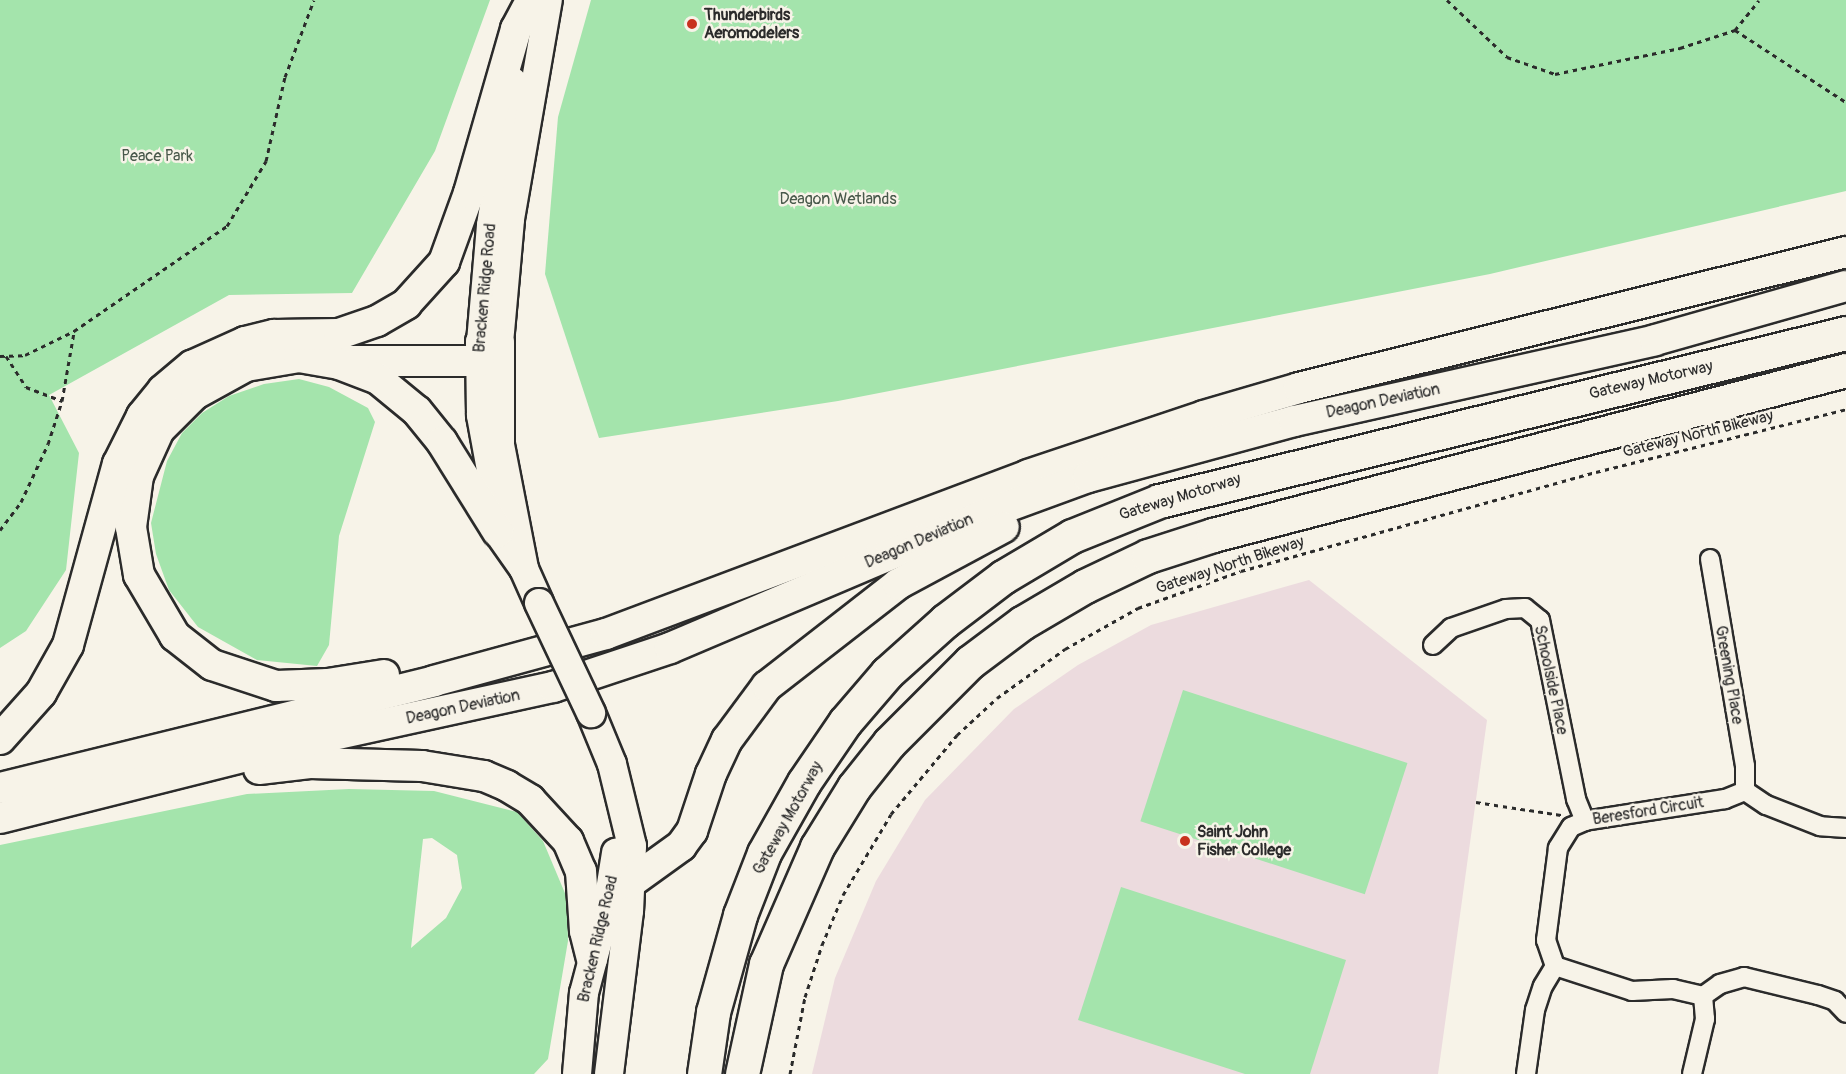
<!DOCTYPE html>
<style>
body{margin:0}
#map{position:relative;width:1846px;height:1074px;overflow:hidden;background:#f7f3e8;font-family:Pangolin,sans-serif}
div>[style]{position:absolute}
.built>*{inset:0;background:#ecdbde}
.green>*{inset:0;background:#a4e4ac;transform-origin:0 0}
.path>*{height:3px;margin-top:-1.5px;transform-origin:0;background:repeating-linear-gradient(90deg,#2b2b2b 0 4.5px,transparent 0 9px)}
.roads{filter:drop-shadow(2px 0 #2b2b2b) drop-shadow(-2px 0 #2b2b2b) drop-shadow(0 2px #2b2b2b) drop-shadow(0 -2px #2b2b2b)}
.minor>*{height:18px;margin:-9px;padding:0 9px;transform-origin:9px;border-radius:9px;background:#f7f3e8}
.secondary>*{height:26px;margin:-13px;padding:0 13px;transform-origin:13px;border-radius:13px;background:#f7f3e8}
.primary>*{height:28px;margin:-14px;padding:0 14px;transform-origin:14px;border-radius:14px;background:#f7f3e8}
.trunk>*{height:30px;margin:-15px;padding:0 15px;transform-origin:15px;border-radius:15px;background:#f7f3e8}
.motorway>*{height:33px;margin:-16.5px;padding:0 16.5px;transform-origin:16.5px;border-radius:16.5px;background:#f7f3e8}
.bridges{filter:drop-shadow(2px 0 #2b2b2b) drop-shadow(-2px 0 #2b2b2b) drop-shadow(0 2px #2b2b2b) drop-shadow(0 -2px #2b2b2b)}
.primary-bridge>*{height:28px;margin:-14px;padding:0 14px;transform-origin:14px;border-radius:14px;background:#f7f3e8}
.dots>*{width:16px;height:16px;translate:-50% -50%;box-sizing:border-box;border:3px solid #f7f3e8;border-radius:50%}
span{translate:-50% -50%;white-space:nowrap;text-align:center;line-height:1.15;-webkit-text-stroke:5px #f7f3e8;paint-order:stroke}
.poi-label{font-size:16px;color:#2b2b2b;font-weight:700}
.left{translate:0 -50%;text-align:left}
.park-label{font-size:16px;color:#49594b}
.street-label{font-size:16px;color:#2b2b2b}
</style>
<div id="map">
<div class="built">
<div style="clip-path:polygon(1309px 580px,1487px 720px,1438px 1074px,812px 1074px,835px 978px,876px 881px,925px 800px,1014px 709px,1078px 665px,1151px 625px)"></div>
</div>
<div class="green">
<div style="clip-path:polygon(0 0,490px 0,435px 151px,352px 293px,229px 295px,49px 395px,79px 453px,66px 570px,26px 631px,0 648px)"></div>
<div style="clip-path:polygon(591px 0,1846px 0,1846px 191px,1490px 274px,838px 401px,599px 438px,545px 274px,558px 117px)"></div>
<div style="clip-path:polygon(299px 379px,329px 387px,368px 408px,375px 422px,339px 536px,329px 645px,317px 666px,257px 660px,198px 627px,169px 590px,156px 554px,151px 523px,167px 461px,182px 433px,202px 413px,229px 396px,264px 384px)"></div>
<div style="left:1183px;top:690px;width:236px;height:138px;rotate:18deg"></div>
<div style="clip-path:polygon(evenodd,349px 789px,434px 791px,517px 812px,543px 841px,567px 898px,568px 941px,548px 1059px,534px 1074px,0 1074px,0 845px,247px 794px,349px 789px,432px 838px,457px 855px,462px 888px,446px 918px,411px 948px,423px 839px,432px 838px)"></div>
<div style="clip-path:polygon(1121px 887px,1346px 960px,1310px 1074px,1245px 1074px,1078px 1020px)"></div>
</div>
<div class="path">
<div style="left:1447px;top:0;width:83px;rotate:43.5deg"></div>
<div style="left:1507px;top:57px;width:51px;rotate:19.5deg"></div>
<div style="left:1555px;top:74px;width:128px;rotate:-11.7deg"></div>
<div style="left:1680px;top:48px;width:58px;rotate:-18.1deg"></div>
<div style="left:1735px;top:30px;width:132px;rotate:33deg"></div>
<div style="left:1735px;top:30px;width:38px;rotate:-51deg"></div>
<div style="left:0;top:356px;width:25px;rotate:-2deg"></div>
<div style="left:25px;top:355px;width:55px;rotate:-26.1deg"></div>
<div style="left:74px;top:331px;width:186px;rotate:-34.5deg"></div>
<div style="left:227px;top:226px;width:76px;rotate:-59deg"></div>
<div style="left:266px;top:161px;width:86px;rotate:-77.3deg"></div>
<div style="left:285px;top:77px;width:82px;rotate:-69.4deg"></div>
<div style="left:6px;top:356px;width:37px;rotate:57deg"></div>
<div style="left:26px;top:387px;width:39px;rotate:21deg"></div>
<div style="left:0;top:530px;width:35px;rotate:-53deg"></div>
<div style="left:21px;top:502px;width:64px;rotate:-65deg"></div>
<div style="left:48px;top:444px;width:45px;rotate:-72deg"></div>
<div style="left:62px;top:401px;width:70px;rotate:-80.1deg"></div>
<div style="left:1476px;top:802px;width:86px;rotate:8.7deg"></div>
<div style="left:790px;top:1074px;width:78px;rotate:-79deg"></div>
<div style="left:805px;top:997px;width:55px;rotate:-71.9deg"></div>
<div style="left:822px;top:945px;width:54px;rotate:-67.2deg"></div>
<div style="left:843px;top:895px;width:94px;rotate:-59.3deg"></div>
<div style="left:891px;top:814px;width:103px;rotate:-50.1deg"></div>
<div style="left:957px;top:735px;width:54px;rotate:-42.8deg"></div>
<div style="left:997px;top:698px;width:84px;rotate:-35.8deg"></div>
<div style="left:1065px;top:649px;width:84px;rotate:-29.3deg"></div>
<div style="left:1138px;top:608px;width:109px;rotate:-19.8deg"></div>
<div style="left:1241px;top:571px;width:369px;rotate:-15.6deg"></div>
<div style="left:1596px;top:472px;width:258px;rotate:-14.1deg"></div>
</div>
<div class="roads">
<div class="minor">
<div style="left:1710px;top:559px;width:210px;rotate:80.4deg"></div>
<div style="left:1745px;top:766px;width:25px;rotate:90deg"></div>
<div style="left:1433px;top:645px;width:25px;rotate:-43deg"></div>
<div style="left:1451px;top:628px;width:58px;rotate:-19.1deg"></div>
<div style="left:1506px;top:609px;width:19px;rotate:-3deg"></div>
<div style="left:1525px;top:608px;width:19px;rotate:39deg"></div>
<div style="left:1540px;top:620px;width:183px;rotate:78.6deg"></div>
<div style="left:1576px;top:799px;width:24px;rotate:68deg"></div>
<div style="left:1846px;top:828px;width:26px;rotate:-176deg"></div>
<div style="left:1820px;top:826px;width:58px;rotate:-158.7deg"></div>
<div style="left:1766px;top:805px;width:25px;rotate:-146deg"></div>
<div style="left:1745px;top:791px;width:22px;rotate:158deg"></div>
<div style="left:1725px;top:799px;width:142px;rotate:171.1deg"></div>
<div style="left:1585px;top:821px;width:15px;rotate:157deg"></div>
<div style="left:1571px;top:827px;width:25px;rotate:122deg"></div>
<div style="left:1558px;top:848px;width:93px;rotate:97.4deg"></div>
<div style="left:1546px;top:940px;width:28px;rotate:71deg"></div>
<div style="left:1555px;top:966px;width:81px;rotate:18deg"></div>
<div style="left:1632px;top:991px;width:41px;rotate:-2.8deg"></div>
<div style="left:1673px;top:989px;width:31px;rotate:13deg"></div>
<div style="left:1703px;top:996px;width:21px;rotate:-35deg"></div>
<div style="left:1720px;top:984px;width:25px;rotate:-16deg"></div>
<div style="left:1744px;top:977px;width:76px;rotate:13.7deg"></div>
<div style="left:1818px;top:995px;width:18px;rotate:19deg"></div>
<div style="left:1835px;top:1001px;width:16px;rotate:47deg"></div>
<div style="left:1526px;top:1074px;width:65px;rotate:-82deg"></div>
<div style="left:1535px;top:1010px;width:25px;rotate:-72deg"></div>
<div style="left:1543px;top:986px;width:23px;rotate:-59deg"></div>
<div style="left:1692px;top:1074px;width:57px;rotate:-76.7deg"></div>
<div style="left:1705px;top:1019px;width:23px;rotate:-95deg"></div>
</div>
<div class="secondary">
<div style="left:480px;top:342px;width:117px;rotate:-85.1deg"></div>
<div style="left:490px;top:225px;width:146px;rotate:-80.9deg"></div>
<div style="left:500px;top:343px;width:124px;rotate:-84.9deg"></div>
<div style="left:511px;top:219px;width:222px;rotate:-80.2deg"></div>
</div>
<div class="primary">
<div style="left:524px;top:569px;width:45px;rotate:-125.1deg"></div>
<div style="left:498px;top:532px;width:13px;rotate:-81deg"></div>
<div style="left:500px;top:519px;width:106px;rotate:-100.4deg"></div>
<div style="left:481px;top:415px;width:73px;rotate:-90.8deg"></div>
<div style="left:480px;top:342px;width:20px;rotate:3deg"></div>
<div style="left:500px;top:343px;width:102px;rotate:90deg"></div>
<div style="left:500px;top:445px;width:126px;rotate:79deg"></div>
<div style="left:524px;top:569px;width:37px;rotate:66deg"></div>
<div style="left:591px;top:713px;width:55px;rotate:67.6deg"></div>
<div style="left:612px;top:764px;width:84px;rotate:76.3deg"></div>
<div style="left:632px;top:846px;width:65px;rotate:92.6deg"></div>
<div style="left:629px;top:911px;width:164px;rotate:97deg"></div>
<div style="left:577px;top:1074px;width:81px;rotate:-85.1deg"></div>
<div style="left:584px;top:993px;width:93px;rotate:-75.1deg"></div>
<div style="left:608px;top:903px;width:51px;rotate:-80.9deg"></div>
</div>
<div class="trunk">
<div style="left:344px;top:361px;width:135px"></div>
<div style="left:384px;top:675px;width:57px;rotate:170.9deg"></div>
<div style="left:328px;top:684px;width:52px;rotate:177.8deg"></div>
<div style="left:276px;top:686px;width:67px;rotate:-161.8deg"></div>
<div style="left:212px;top:665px;width:47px;rotate:-141.9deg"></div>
<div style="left:175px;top:636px;width:71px;rotate:-120.5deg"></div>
<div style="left:139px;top:575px;width:49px;rotate:-99.5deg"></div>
<div style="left:131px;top:527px;width:51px;rotate:-82.2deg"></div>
<div style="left:138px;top:476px;width:51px;rotate:-65.5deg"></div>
<div style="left:159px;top:430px;width:51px;rotate:-45deg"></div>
<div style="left:195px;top:394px;width:58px;rotate:-28.8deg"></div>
<div style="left:246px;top:366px;width:54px;rotate:-9.6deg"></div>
<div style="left:299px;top:357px;width:41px;rotate:9.9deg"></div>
<div style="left:339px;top:364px;width:42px;rotate:21deg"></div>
<div style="left:378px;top:379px;width:50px;rotate:39.4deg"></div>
<div style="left:417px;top:411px;width:40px;rotate:51deg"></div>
<div style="left:442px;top:442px;width:106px;rotate:58.1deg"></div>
<div style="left:0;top:739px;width:62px;rotate:-48.3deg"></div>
<div style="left:41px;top:693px;width:55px;rotate:-60.6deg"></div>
<div style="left:68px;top:645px;width:188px;rotate:-74.6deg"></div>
<div style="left:118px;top:464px;width:54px;rotate:-63.4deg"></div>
<div style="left:142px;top:416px;width:33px;rotate:-51deg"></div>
<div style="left:163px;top:390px;width:38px;rotate:-40deg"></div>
<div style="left:192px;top:366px;width:58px;rotate:-24.4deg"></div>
<div style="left:245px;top:342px;width:30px;rotate:-14deg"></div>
<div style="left:274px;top:335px;width:65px;rotate:-0.9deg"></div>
<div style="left:339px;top:334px;width:40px;rotate:-18.9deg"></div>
<div style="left:377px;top:321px;width:34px;rotate:-30deg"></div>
<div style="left:406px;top:304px;width:57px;rotate:-47.9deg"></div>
<div style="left:444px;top:262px;width:73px;rotate:-70.1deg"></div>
<div style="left:469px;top:193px;width:171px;rotate:-74deg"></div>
<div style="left:516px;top:29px;width:24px;rotate:-62deg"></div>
<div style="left:259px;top:769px;width:51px;rotate:-6.7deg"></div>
<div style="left:310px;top:763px;width:112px;rotate:1.5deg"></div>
<div style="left:422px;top:766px;width:63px;rotate:9.2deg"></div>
<div style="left:484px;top:776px;width:25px;rotate:23deg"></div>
<div style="left:507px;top:786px;width:27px;rotate:31deg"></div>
<div style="left:530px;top:800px;width:56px;rotate:47.2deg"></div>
<div style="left:568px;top:841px;width:33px;rotate:67deg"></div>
<div style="left:581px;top:871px;width:60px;rotate:86.2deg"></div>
<div style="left:585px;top:931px;width:29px;rotate:76deg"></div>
<div style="left:0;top:788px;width:447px;rotate:-13.8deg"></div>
<div style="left:434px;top:681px;width:178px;rotate:-15.3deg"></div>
<div style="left:606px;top:634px;width:451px;rotate:-20.6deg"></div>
<div style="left:1028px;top:475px;width:186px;rotate:-18.5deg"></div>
<div style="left:1204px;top:416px;width:99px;rotate:-16.4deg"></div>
<div style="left:1299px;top:388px;width:564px;rotate:-13.96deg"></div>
<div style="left:0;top:818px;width:320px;rotate:-14.1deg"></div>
<div style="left:310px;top:740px;width:249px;rotate:-12.3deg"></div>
<div style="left:553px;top:687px;width:123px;rotate:-18.4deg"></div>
<div style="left:670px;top:648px;width:332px;rotate:-23deg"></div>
<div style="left:976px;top:518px;width:119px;rotate:-20.1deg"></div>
<div style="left:1088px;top:477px;width:213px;rotate:-15.2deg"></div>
<div style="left:1294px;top:421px;width:370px;rotate:-12.6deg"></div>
<div style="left:1655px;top:340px;width:198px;rotate:-15.8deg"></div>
<div style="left:631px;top:882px;width:62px;rotate:-35.8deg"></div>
<div style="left:681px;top:846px;width:19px;rotate:-54deg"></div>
<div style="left:692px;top:831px;width:60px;rotate:-71.6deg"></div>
<div style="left:711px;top:774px;width:38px;rotate:-65deg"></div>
<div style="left:727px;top:740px;width:67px;rotate:-53.5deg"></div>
<div style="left:767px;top:686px;width:166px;rotate:-37.9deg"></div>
<div style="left:898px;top:584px;width:120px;rotate:-28.3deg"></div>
</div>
<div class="motorway">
<div style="left:704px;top:1074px;width:63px;rotate:-81.7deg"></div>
<div style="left:713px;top:1012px;width:101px;rotate:-74.4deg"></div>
<div style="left:740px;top:915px;width:66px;rotate:-68.8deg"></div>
<div style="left:764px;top:853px;width:81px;rotate:-60.6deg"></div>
<div style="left:804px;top:782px;width:73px;rotate:-55.7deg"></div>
<div style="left:845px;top:722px;width:65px;rotate:-49.4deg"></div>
<div style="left:887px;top:673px;width:78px;rotate:-41.9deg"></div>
<div style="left:945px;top:621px;width:73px;rotate:-37.2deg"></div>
<div style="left:1003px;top:577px;width:80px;rotate:-30.7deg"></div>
<div style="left:1072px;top:536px;width:94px;rotate:-21.9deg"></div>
<div style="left:1159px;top:501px;width:707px;rotate:-13.74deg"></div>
<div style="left:742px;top:1074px;width:113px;rotate:-77.7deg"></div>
<div style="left:766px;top:964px;width:128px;rotate:-66.4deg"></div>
<div style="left:817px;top:847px;width:70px;rotate:-58.3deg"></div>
<div style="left:854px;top:787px;width:56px;rotate:-51.5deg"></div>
<div style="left:889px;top:743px;width:115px;rotate:-45deg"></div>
<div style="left:970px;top:662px;width:65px;rotate:-36.9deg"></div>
<div style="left:1022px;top:623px;width:73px;rotate:-30.4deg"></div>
<div style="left:1085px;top:586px;width:70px;rotate:-25.5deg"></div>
<div style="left:1148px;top:556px;width:68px;rotate:-17.9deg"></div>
<div style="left:1213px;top:535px;width:654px;rotate:-14.61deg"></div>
</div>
</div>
<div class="bridges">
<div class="primary-bridge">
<div style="left:539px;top:603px;width:122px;rotate:64.7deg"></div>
</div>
</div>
<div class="dots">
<div style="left:692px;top:24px;background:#c8321e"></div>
<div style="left:1185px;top:841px;background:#c8321e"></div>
</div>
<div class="poi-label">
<span class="left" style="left:704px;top:24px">Thunderbirds<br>Aeromodelers</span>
<span class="left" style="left:1197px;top:841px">Saint John<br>Fisher College</span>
</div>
<div class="park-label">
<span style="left:157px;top:156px">Peace Park</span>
<span style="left:838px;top:199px">Deagon Wetlands</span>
</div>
<div class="street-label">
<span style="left:485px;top:288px;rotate:-85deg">Bracken Ridge Road</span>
<span style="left:1651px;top:380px;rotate:-13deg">Gateway Motorway</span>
<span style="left:1383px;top:401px;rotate:-12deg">Deagon Deviation</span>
<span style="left:1698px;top:434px;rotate:-14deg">Gateway North Bikeway</span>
<span style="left:1180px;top:497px;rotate:-17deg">Gateway Motorway</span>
<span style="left:919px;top:541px;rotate:-23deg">Deagon Deviation</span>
<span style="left:1230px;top:565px;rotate:-18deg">Gateway North Bikeway</span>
<span style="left:1729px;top:675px;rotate:80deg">Greening Place</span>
<span style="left:1551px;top:680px;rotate:78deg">Schoolside Place</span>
<span style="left:463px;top:707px;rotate:-12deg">Deagon Deviation</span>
<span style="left:1648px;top:811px;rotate:-9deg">Beresford Circuit</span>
<span style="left:788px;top:818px;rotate:-61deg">Gateway Motorway</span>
<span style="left:598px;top:939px;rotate:-77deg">Bracken Ridge Road</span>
</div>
</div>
